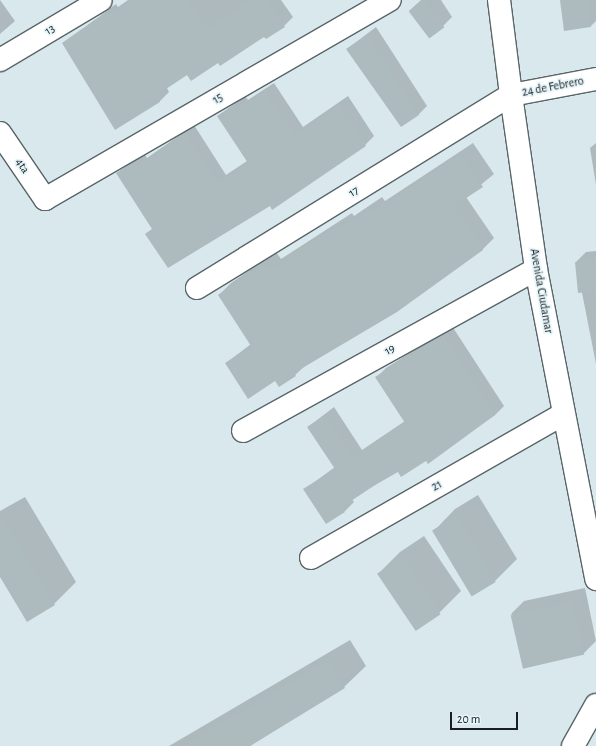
<!DOCTYPE html>
<style>
body{margin:0}
#map{position:relative;width:596px;height:746px;overflow:hidden;background:#d9e8ec;font-family:"Alegreya Sans",sans-serif}
div>[style]{position:absolute}
.shadow>*{inset:0;background:#0003}
.building>*{inset:0;background:#adbbbf;transform-origin:0 0}
.roads{filter:drop-shadow(1px 0 #586569) drop-shadow(-1px 0 #586569) drop-shadow(0 1px #586569) drop-shadow(0 -1px #586569)}
.street>*{height:22px;margin:-11px;padding:0 11px;transform-origin:11px;border-radius:11px;background:#fff}
.secondary>*{height:22px;margin:-11px;padding:0 11px;transform-origin:11px;border-radius:11px;background:#fff}
.primary>*{height:22px;margin:-11px;padding:0 11px;transform-origin:11px;border-radius:11px;background:#fff}
span{translate:-50% -50%;white-space:nowrap;text-align:center;line-height:1.15;-webkit-text-stroke:3.5px #e6f5fa;paint-order:stroke}
.street-label{font-size:12px;color:#181d1f}
.scale{position:absolute;left:450px;top:712px;width:68px;height:18px;box-sizing:border-box;border:2px solid #181d1f;border-top:0;padding-left:5px;font-size:12px;line-height:14px;white-space:nowrap;color:#181d1f;-webkit-text-stroke:3px #e6f5fa;paint-order:stroke}
</style>
<div id="map">
<div class="shadow">
<div style="clip-path:polygon(0 0,15px 21px,0 34px)"></div>
<div style="clip-path:polygon(128px 0,281px 0,293px 17px,284px 26px,219px 61px,187px 74px,167px 88px,169px 92px,160px 101px,115px 128px,63px 44px,116px 4px,118px 7px)"></div>
<div style="clip-path:polygon(421px 0,441px 0,452px 17px,443px 26px,409px 11px)"></div>
<div style="clip-path:polygon(561px 0,596px 0,596px 21px,591px 26px,565px 30px)"></div>
<div style="clip-path:polygon(376px 27px,427px 106px,418px 115px,347px 49px)"></div>
<div style="clip-path:polygon(274px 83px,303px 127px,348px 96px,374px 136px,365px 145px,270px 204px,147px 234px,153px 228px,117px 173px,144px 153px,147px 158px,194px 125px,226px 175px,247px 161px,218px 116px,245px 96px,248px 100px)"></div>
<div style="clip-path:polygon(473px 143px,494px 174px,466px 197px,494px 238px,482px 250px,305px 366px,295px 375px,276px 380px,226px 363px,251px 344px,219px 295px,231px 283px,276px 252px,281px 259px,352px 213px,354px 216px,382px 197px,385px 201px)"></div>
<div style="clip-path:polygon(596px 143px,596px 185px,590px 148px)"></div>
<div style="clip-path:polygon(596px 251px,596px 364px,576px 262px,586px 252px)"></div>
<div style="clip-path:polygon(452px 326px,504px 406px,495px 415px,427px 460px,398px 471px,352px 499px,354px 502px,345px 511px,326px 523px,305px 489px,335px 467px,308px 427px,334px 407px,362px 450px,405px 421px,377px 377px,386px 368px)"></div>
<div style="clip-path:polygon(478px 495px,517px 559px,495px 581px,434px 531px,455px 509px)"></div>
<div style="clip-path:polygon(25px 497px,76px 582px,54px 604px,0 575px,0 511px)"></div>
<div style="clip-path:polygon(424px 536px,461px 591px,439px 613px,378px 574px,400px 552px)"></div>
<div style="clip-path:polygon(585px 588px,596px 641px,583px 654px,511px 614px,524px 601px)"></div>
<div style="clip-path:polygon(350px 640px,366px 666px,344px 687px,250px 746px,169px 746px)"></div>
</div>
<div class="building">
<div style="clip-path:polygon(132px 0,188px 0,207px 29px,251px 0,267px 0,285px 27px,266px 39px,264px 37px,220px 66px,218px 63px,191px 81px,187px 75px,157px 95px,160px 102px,115px 130px,62px 43px,106px 12px,108px 15px)"></div>
<div style="left:424px;top:0;width:34px;height:19px;rotate:53deg"></div>
<div style="clip-path:polygon(560px 0,587px 0,591px 27px,564px 31px)"></div>
<div style="clip-path:polygon(367px 35px,419px 115px,401px 127px,346px 49px)"></div>
<div style="clip-path:polygon(265px 91px,294px 135px,339px 105px,366px 146px,272px 210px,270px 206px,168px 268px,145px 234px,152px 229px,116px 173px,135px 162px,138px 167px,185px 133px,217px 183px,248px 163px,217px 116px,235px 104px,238px 109px)"></div>
<div style="clip-path:polygon(461px 154px,483px 187px,454px 206px,483px 250px,397px 312px,294px 373px,296px 376px,279px 387px,275px 381px,248px 399px,225px 363px,251px 346px,218px 295px,264px 263px,269px 270px,340px 224px,342px 227px,370px 208px,373px 212px)"></div>
<div style="clip-path:polygon(596px 259px,596px 291px,578px 293px,575px 262px)"></div>
<div style="clip-path:polygon(443px 335px,495px 415px,428px 464px,426px 461px,401px 477px,398px 472px,375px 485px,342px 507px,345px 512px,326px 524px,303px 489px,335px 469px,307px 427px,325px 415px,352px 458px,405px 423px,375px 377px)"></div>
<div style="clip-path:polygon(0 513px,55px 605px,27px 622px,0 577px)"></div>
<div style="left:456px;top:516px;width:77px;height:28px;rotate:59deg"></div>
<div style="left:402px;top:557px;width:69px;height:30px;rotate:56deg"></div>
<div style="left:572px;top:601px;width:55px;height:63px;rotate:77deg"></div>
<div style="clip-path:polygon(328px 661px,345px 688px,250px 746px,182px 746px)"></div>
</div>
<div class="roads">
<div class="street">
<div style="left:0;top:60px;width:117px;rotate:-30.7deg"></div>
<div style="left:0;top:133px;width:80px;rotate:55.7deg"></div>
<div style="left:45px;top:199px;width:398px;rotate:-30deg"></div>
<div style="left:197px;top:288px;width:369px;rotate:-31.6deg"></div>
<div style="left:243px;top:431px;width:335px;rotate:-28.9deg"></div>
<div style="left:311px;top:558px;width:290px;rotate:-29.7deg"></div>
<div style="left:573px;top:746px;width:47px;rotate:-60.7deg"></div>
</div>
<div class="secondary">
<div style="left:499px;top:0;width:96px;rotate:82.8deg"></div>
</div>
<div class="primary">
<div style="left:596px;top:79px;width:86px;rotate:169.3deg"></div>
<div style="left:511px;top:95px;width:176px;rotate:81.8deg"></div>
<div style="left:536px;top:269px;width:316px;rotate:79deg"></div>
</div>
</div>
<div class="street-label">
<span style="left:50px;top:30px;rotate:-31deg">13</span>
<span style="left:553px;top:87px;rotate:-11deg">24 de Febrero</span>
<span style="left:218px;top:99px;rotate:-30deg">15</span>
<span style="left:22px;top:166px;rotate:56deg">4ta</span>
<span style="left:354px;top:192px;rotate:-32deg">17</span>
<span style="left:541px;top:291px;rotate:80deg">Avenida Ciudamar</span>
<span style="left:390px;top:350px;rotate:-29deg">19</span>
<span style="left:437px;top:486px;rotate:-30deg">21</span>
</div>
<div class="scale">20 m</div>
</div>
